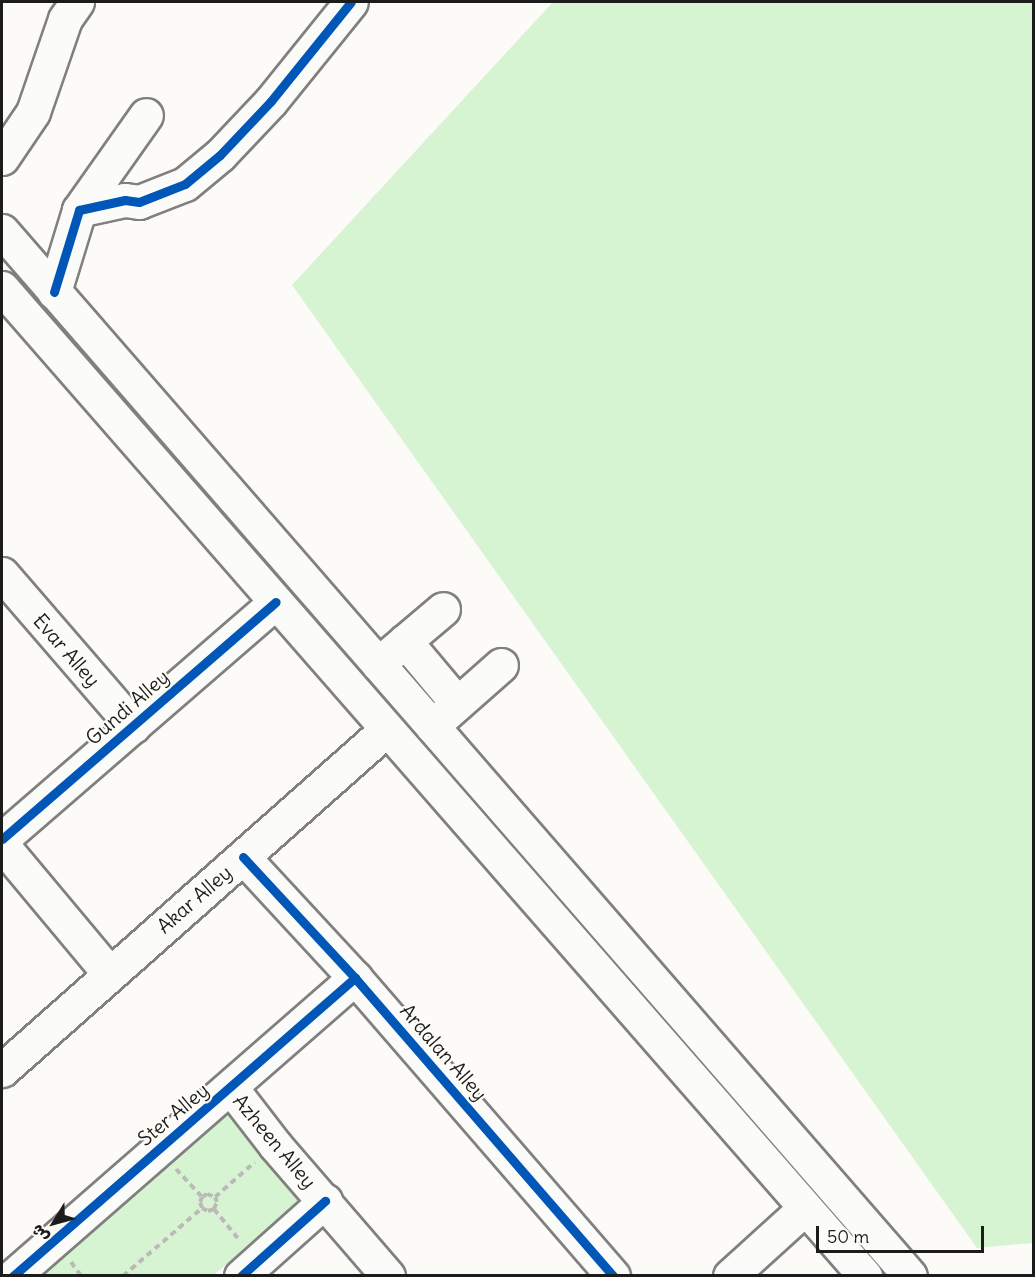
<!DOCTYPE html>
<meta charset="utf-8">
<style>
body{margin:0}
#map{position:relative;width:1035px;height:1277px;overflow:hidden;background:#fcfbf8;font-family:Delius,"Playpen Sans Arabic",sans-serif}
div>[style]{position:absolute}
.green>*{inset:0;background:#d7f4d2}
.path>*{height:4px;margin-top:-2px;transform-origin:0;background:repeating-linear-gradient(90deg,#bbbab8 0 6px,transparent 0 10.5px)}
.roads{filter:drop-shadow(2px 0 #81807f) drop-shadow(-2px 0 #81807f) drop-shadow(0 2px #81807f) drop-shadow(0 -2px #81807f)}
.minor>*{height:33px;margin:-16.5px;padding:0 16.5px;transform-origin:16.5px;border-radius:16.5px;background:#fbfbf9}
.major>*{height:33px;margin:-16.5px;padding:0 16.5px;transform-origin:16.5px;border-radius:16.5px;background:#fbfbf9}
.cycleway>*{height:9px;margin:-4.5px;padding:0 4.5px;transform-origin:4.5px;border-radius:4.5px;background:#0057b8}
span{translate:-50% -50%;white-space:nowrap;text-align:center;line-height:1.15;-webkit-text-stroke:4.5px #fdfcf7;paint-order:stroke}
.street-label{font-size:20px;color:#1c1c1c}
.frame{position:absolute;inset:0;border:3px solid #1c1c1c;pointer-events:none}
.north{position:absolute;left:24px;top:1193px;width:60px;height:60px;-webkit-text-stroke:4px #fdfcf7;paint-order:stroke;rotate:233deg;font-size:16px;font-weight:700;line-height:24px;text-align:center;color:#1c1c1c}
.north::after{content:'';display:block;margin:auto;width:21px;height:27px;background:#1c1c1c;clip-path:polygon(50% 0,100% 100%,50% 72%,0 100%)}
.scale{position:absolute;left:816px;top:1226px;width:168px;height:27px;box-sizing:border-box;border:3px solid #1c1c1c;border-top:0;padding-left:8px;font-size:18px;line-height:21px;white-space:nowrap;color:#1c1c1c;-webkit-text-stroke:4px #fdfcf7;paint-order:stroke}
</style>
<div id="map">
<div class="green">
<div style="clip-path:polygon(553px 2px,1033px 2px,1033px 1243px,977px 1248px,292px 285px)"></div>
<div style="clip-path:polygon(227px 1098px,309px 1193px,214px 1275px,30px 1276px)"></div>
</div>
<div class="path">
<div style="left:176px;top:1169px;width:38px;rotate:47deg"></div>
<div style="left:202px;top:1197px;width:6px;rotate:-31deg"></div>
<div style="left:207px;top:1194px;width:9px;rotate:21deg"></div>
<div style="left:215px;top:1197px;width:53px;rotate:-41.2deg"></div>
<div style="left:202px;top:1208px;width:7px;rotate:27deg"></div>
<div style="left:208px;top:1211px;width:6px;rotate:-18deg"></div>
<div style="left:214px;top:1209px;width:8px;rotate:-67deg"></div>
<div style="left:217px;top:1202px;width:5px;rotate:-112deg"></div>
<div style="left:202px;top:1208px;width:6px;rotate:-108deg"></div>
<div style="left:200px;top:1202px;width:5px;rotate:-68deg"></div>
<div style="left:214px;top:1209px;width:41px;rotate:50.9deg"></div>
<div style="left:71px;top:1262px;width:17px;rotate:54deg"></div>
<div style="left:123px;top:1276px;width:104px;rotate:-40.7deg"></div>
</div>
<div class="roads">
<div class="minor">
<div style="left:2px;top:158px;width:55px;rotate:-56deg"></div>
<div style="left:33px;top:112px;width:98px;rotate:-71deg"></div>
<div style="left:65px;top:19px;width:21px;rotate:-55deg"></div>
<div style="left:79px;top:210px;width:116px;rotate:-54.8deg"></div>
<div style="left:54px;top:292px;width:86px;rotate:-73deg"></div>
<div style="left:79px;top:210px;width:47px;rotate:-12.3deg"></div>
<div style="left:125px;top:200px;width:14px;rotate:8deg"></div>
<div style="left:139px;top:202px;width:49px;rotate:-21.4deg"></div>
<div style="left:185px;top:184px;width:45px;rotate:-39.6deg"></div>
<div style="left:220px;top:155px;width:74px;rotate:-46.6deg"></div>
<div style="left:271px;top:101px;width:127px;rotate:-51.1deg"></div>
<div style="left:2px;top:574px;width:201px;rotate:49.2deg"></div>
<div style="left:405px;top:641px;width:81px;rotate:50deg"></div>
<div style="left:378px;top:664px;width:85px;rotate:-40.2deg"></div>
<div style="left:432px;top:726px;width:92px;rotate:-41.5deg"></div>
<div style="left:2px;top:839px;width:362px;rotate:-40.9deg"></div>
<div style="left:2px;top:845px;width:168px;rotate:50.1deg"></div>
<div style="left:243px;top:857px;width:165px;rotate:47.2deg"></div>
<div style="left:355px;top:978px;width:394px;rotate:49.1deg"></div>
<div style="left:2px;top:1070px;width:514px;rotate:-41.53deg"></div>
<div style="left:231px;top:1088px;width:72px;rotate:52.3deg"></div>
<div style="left:275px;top:1145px;width:173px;rotate:49.2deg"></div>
<div style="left:13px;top:1276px;width:454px;rotate:-41.1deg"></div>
<div style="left:241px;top:1276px;width:113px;rotate:-41.8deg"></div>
<div style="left:730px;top:1276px;width:101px;rotate:-42.2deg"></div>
</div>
<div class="major">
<div style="left:2px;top:231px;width:1384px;rotate:49.01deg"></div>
<div style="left:2px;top:288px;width:1312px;rotate:48.86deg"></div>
</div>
</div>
<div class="cycleway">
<div style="left:54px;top:292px;width:86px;rotate:-73deg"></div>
<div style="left:79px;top:210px;width:47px;rotate:-12.3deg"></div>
<div style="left:125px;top:200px;width:14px;rotate:8deg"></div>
<div style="left:139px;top:202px;width:49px;rotate:-21.4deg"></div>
<div style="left:185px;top:184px;width:45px;rotate:-39.6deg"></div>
<div style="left:220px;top:155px;width:74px;rotate:-46.6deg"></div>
<div style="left:271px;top:101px;width:127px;rotate:-51.1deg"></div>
<div style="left:2px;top:839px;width:362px;rotate:-40.9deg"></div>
<div style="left:243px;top:857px;width:165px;rotate:47.2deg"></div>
<div style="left:355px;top:978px;width:394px;rotate:49.1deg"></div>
<div style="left:13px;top:1276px;width:454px;rotate:-41.1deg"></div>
<div style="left:241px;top:1276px;width:113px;rotate:-41.8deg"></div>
</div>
<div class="street-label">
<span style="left:67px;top:650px;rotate:49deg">Evar Alley</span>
<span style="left:127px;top:707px;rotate:-41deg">Gundi Alley</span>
<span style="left:194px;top:899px;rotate:-41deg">Akar Alley</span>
<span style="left:444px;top:1052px;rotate:49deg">Ardalan Alley</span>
<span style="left:173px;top:1114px;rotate:-40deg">Ster Alley</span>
<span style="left:275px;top:1141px;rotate:50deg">Azheen Alley</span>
</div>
<div class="frame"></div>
<div class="north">ش</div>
<div class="scale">50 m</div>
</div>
